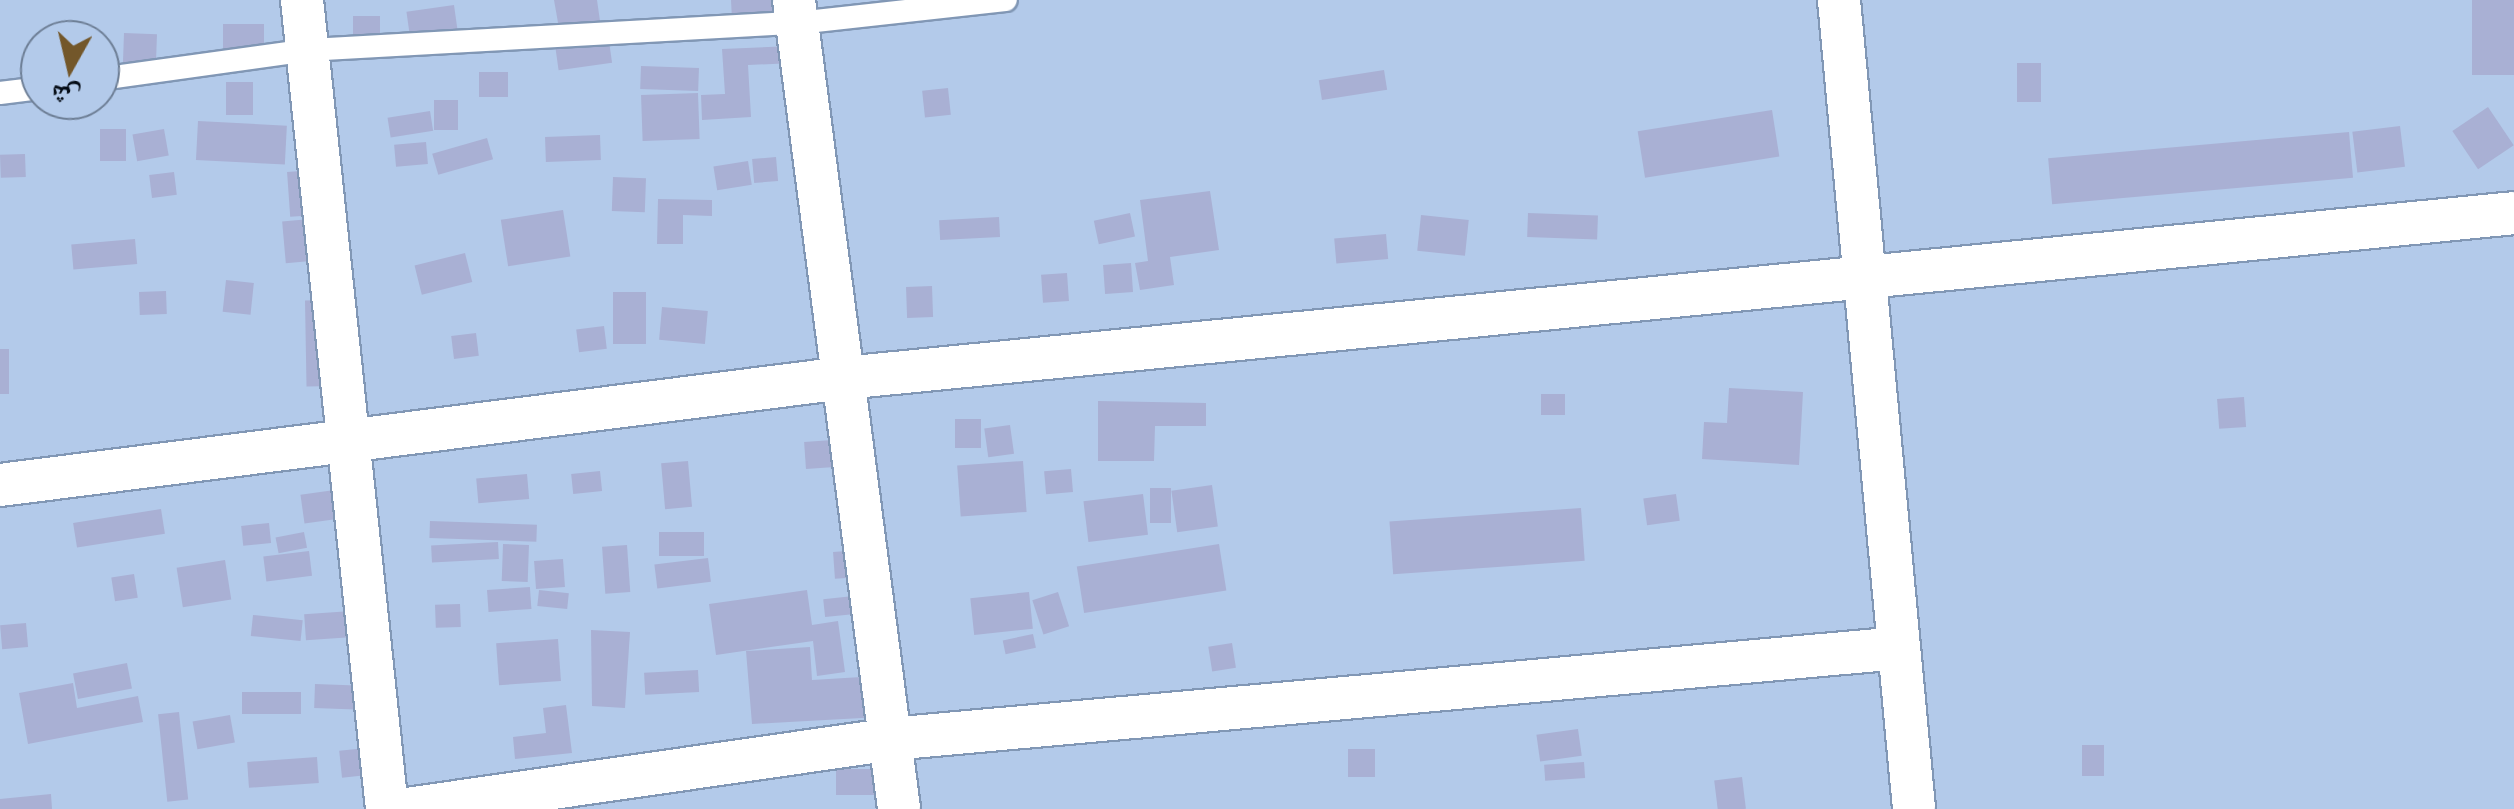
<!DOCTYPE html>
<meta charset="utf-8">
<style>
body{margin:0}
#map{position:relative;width:2514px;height:809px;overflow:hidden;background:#b3caea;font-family:Manrope,"Noto Naskh Arabic",sans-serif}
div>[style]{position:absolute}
.building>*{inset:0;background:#a9b0d4;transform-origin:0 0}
.roads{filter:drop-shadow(2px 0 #8197b5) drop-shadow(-2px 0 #8197b5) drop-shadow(0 2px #8197b5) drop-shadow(0 -2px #8197b5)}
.service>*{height:22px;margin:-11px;padding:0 11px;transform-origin:11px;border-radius:11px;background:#fff}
.minor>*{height:42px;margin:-21px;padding:0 21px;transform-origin:21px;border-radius:21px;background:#fff}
span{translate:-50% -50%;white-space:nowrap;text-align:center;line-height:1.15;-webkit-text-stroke:9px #b3caea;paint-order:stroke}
.north{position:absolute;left:20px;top:20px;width:100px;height:100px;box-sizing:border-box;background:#b3caea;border:2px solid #6d7e95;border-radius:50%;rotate:188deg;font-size:28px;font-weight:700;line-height:40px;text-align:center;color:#050c16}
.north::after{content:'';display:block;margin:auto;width:35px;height:45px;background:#73572a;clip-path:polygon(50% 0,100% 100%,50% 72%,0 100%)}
</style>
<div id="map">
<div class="building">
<div style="clip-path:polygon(554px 0,597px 0,601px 28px,560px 34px)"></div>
<div style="clip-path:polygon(731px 0,786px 0,787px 17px,732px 20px)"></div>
<div style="left:2472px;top:0;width:42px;height:75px"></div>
<div style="left:454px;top:5px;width:30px;height:48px;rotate:82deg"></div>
<div style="left:353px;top:16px;width:27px;height:24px"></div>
<div style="left:223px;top:24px;width:41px;height:26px"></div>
<div style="left:124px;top:33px;width:33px;height:31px;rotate:2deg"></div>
<div style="left:609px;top:41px;width:22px;height:54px;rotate:82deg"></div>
<div style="clip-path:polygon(792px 46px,793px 63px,748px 65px,751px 117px,702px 120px,701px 95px,725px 94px,722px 49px)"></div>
<div style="left:2017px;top:63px;width:24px;height:39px"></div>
<div style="left:641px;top:66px;width:58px;height:23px;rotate:2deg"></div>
<div style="left:1384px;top:70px;width:20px;height:66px;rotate:81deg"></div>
<div style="left:479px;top:72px;width:29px;height:25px"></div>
<div style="left:226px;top:82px;width:27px;height:33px"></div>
<div style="left:948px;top:88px;width:27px;height:26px;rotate:84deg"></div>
<div style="left:698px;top:93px;width:46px;height:57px;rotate:88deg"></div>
<div style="left:434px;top:100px;width:24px;height:30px"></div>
<div style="left:2488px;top:107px;width:46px;height:43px;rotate:56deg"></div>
<div style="left:1772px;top:110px;width:47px;height:136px;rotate:81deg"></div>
<div style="left:430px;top:111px;width:20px;height:43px;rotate:81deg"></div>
<div style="left:198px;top:121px;width:89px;height:39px;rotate:3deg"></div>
<div style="left:2400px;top:126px;width:41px;height:48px;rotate:83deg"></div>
<div style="left:100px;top:129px;width:26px;height:32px"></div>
<div style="left:164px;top:129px;width:27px;height:32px;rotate:80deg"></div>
<div style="left:2349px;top:132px;width:46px;height:302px;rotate:85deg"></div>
<div style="left:600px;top:135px;width:25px;height:55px;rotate:88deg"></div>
<div style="left:487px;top:138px;width:22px;height:57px;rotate:74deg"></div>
<div style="left:426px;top:142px;width:22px;height:32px;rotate:85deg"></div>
<div style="left:25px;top:154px;width:23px;height:25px;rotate:88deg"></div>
<div style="left:776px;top:157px;width:24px;height:24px;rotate:85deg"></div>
<div style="left:748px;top:161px;width:24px;height:35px;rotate:81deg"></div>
<div style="left:314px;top:170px;width:45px;height:27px;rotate:86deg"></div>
<div style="left:174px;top:172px;width:23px;height:25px;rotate:83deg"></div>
<div style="left:613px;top:177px;width:33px;height:34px;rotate:2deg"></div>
<div style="clip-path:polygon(1210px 191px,1219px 250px,1170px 257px,1174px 285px,1140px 290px,1135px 263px,1148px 261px,1140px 200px)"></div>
<div style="clip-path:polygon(658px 199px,712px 200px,712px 216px,683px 215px,683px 244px,657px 244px)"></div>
<div style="left:563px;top:210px;width:47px;height:63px;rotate:81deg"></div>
<div style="left:1130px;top:213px;width:24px;height:37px;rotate:78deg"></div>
<div style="left:1528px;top:213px;width:70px;height:24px;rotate:2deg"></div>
<div style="left:1421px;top:215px;width:48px;height:36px;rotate:6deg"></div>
<div style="left:999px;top:217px;width:20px;height:60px;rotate:87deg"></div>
<div style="left:321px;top:218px;width:42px;height:39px;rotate:85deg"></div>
<div style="left:1386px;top:234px;width:25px;height:52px;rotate:85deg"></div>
<div style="left:135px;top:239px;width:25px;height:64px;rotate:85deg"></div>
<div style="left:465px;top:253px;width:30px;height:52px;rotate:76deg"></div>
<div style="left:1131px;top:263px;width:29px;height:28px;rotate:86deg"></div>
<div style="left:1067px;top:273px;width:28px;height:26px;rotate:86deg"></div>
<div style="left:226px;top:280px;width:28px;height:32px;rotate:6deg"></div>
<div style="left:932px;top:286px;width:31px;height:26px;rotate:88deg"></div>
<div style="left:166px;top:291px;width:23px;height:27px;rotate:88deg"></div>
<div style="left:613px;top:292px;width:33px;height:52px"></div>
<div style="left:334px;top:300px;width:86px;height:29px;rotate:89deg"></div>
<div style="left:662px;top:307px;width:46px;height:33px;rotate:5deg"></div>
<div style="left:604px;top:326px;width:23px;height:28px;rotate:83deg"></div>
<div style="left:476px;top:333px;width:23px;height:25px;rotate:83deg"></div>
<div style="left:0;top:349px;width:9px;height:45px"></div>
<div style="clip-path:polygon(1729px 388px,1803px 392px,1799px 465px,1702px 459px,1704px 422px,1727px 423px)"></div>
<div style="left:1541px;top:394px;width:24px;height:21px"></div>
<div style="left:2244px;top:397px;width:30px;height:27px;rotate:86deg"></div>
<div style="clip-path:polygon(1098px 401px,1206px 403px,1206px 426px,1155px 426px,1154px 461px,1098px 461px)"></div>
<div style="left:955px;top:419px;width:26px;height:29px"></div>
<div style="left:1010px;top:425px;width:29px;height:26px;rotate:82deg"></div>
<div style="left:847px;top:439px;width:27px;height:43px;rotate:86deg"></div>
<div style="left:688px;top:461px;width:46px;height:27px;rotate:85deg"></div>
<div style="left:1023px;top:461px;width:51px;height:66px;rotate:86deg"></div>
<div style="left:1071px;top:469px;width:23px;height:27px;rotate:85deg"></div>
<div style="left:600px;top:471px;width:20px;height:29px;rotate:84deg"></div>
<div style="left:527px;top:474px;width:25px;height:51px;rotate:85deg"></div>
<div style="left:1212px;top:485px;width:42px;height:41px;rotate:82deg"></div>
<div style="left:349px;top:488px;width:29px;height:49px;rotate:82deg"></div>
<div style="left:1150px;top:488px;width:21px;height:35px"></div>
<div style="left:1143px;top:494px;width:41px;height:60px;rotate:83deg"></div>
<div style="left:1676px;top:494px;width:27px;height:33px;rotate:82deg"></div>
<div style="left:1581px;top:508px;width:53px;height:192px;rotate:86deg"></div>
<div style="left:161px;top:509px;width:25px;height:89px;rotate:81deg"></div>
<div style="left:430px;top:521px;width:107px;height:17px;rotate:2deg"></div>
<div style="left:269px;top:523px;width:20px;height:28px;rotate:84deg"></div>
<div style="left:304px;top:532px;width:16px;height:29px;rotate:79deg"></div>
<div style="left:659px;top:532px;width:45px;height:24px"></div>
<div style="left:498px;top:542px;width:17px;height:67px;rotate:87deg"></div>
<div style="left:503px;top:544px;width:26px;height:37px;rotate:2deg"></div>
<div style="left:1219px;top:544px;width:47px;height:144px;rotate:81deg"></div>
<div style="left:627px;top:545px;width:47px;height:25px;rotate:86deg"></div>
<div style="left:860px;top:550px;width:27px;height:27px;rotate:86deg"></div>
<div style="left:309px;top:551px;width:25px;height:46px;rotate:83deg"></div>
<div style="left:708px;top:558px;width:24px;height:54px;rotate:83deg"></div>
<div style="left:563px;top:559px;width:28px;height:29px;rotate:86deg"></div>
<div style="left:225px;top:560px;width:40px;height:49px;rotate:81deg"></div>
<div style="left:134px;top:574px;width:24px;height:23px;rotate:81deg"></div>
<div style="left:487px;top:590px;width:43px;height:22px;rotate:-4deg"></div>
<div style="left:539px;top:590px;width:30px;height:16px;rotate:6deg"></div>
<div style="clip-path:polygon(807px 590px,812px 625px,838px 621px,845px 672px,817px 676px,813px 641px,716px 655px,709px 604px)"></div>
<div style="left:1029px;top:592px;width:37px;height:59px;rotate:84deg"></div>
<div style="left:1058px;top:592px;width:36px;height:27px;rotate:72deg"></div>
<div style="left:863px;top:595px;width:18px;height:40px;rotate:84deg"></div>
<div style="left:460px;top:604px;width:23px;height:25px;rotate:88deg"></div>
<div style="left:366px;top:610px;width:26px;height:62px;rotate:86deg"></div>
<div style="left:253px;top:615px;width:50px;height:21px;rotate:6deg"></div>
<div style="left:26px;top:623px;width:24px;height:26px;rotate:85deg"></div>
<div style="clip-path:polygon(591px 630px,630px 632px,625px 708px,592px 706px)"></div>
<div style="left:1033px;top:634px;width:14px;height:31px;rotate:78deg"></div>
<div style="left:558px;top:639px;width:42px;height:62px;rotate:86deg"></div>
<div style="left:1232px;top:643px;width:25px;height:24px;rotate:81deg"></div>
<div style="clip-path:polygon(810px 647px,812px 680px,878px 676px,880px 717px,752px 724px,746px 651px)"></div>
<div style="left:127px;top:663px;width:26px;height:55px;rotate:79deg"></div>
<div style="left:698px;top:670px;width:22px;height:54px;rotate:87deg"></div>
<div style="clip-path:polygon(73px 683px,77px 708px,138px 696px,143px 722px,28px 744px,19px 693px)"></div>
<div style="left:315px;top:684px;width:55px;height:24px;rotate:2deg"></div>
<div style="left:242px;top:692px;width:59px;height:22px"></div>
<div style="clip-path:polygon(566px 705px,572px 753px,515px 759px,513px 737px,546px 733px,543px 708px)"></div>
<div style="left:179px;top:712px;width:88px;height:21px;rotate:84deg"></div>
<div style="left:230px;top:715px;width:28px;height:38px;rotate:80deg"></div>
<div style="left:1578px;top:729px;width:27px;height:42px;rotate:82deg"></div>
<div style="left:2082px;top:745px;width:22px;height:31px"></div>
<div style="left:376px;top:747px;width:27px;height:37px;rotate:84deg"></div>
<div style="left:1375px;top:749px;width:28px;height:27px;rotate:90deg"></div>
<div style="left:317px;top:757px;width:26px;height:70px;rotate:86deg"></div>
<div style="left:1584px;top:762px;width:16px;height:40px;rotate:86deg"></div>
<div style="left:889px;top:769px;width:26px;height:53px;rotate:90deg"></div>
<div style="left:1742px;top:777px;width:32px;height:28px;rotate:83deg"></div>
<div style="clip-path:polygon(51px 794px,52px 809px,0 809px,0 799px)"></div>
</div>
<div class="roads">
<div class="service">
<div style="left:100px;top:79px;width:210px;rotate:-7.9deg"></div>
<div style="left:308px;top:50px;width:490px;rotate:-3.2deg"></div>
<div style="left:797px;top:23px;width:210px;rotate:-6.3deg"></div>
<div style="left:0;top:93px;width:40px;rotate:-7.1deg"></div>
</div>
<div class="minor">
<div style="left:302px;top:0;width:813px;rotate:84deg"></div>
<div style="left:794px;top:0;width:816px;rotate:82.6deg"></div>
<div style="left:1839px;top:0;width:812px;rotate:84.7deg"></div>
<div style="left:0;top:485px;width:851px;rotate:-7.23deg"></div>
<div style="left:844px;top:378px;width:1678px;rotate:-5.64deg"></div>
<div style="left:407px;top:809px;width:488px;rotate:-8.2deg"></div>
<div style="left:890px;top:739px;width:1013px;rotate:-5.15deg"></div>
</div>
</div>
<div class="north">ش</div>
</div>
